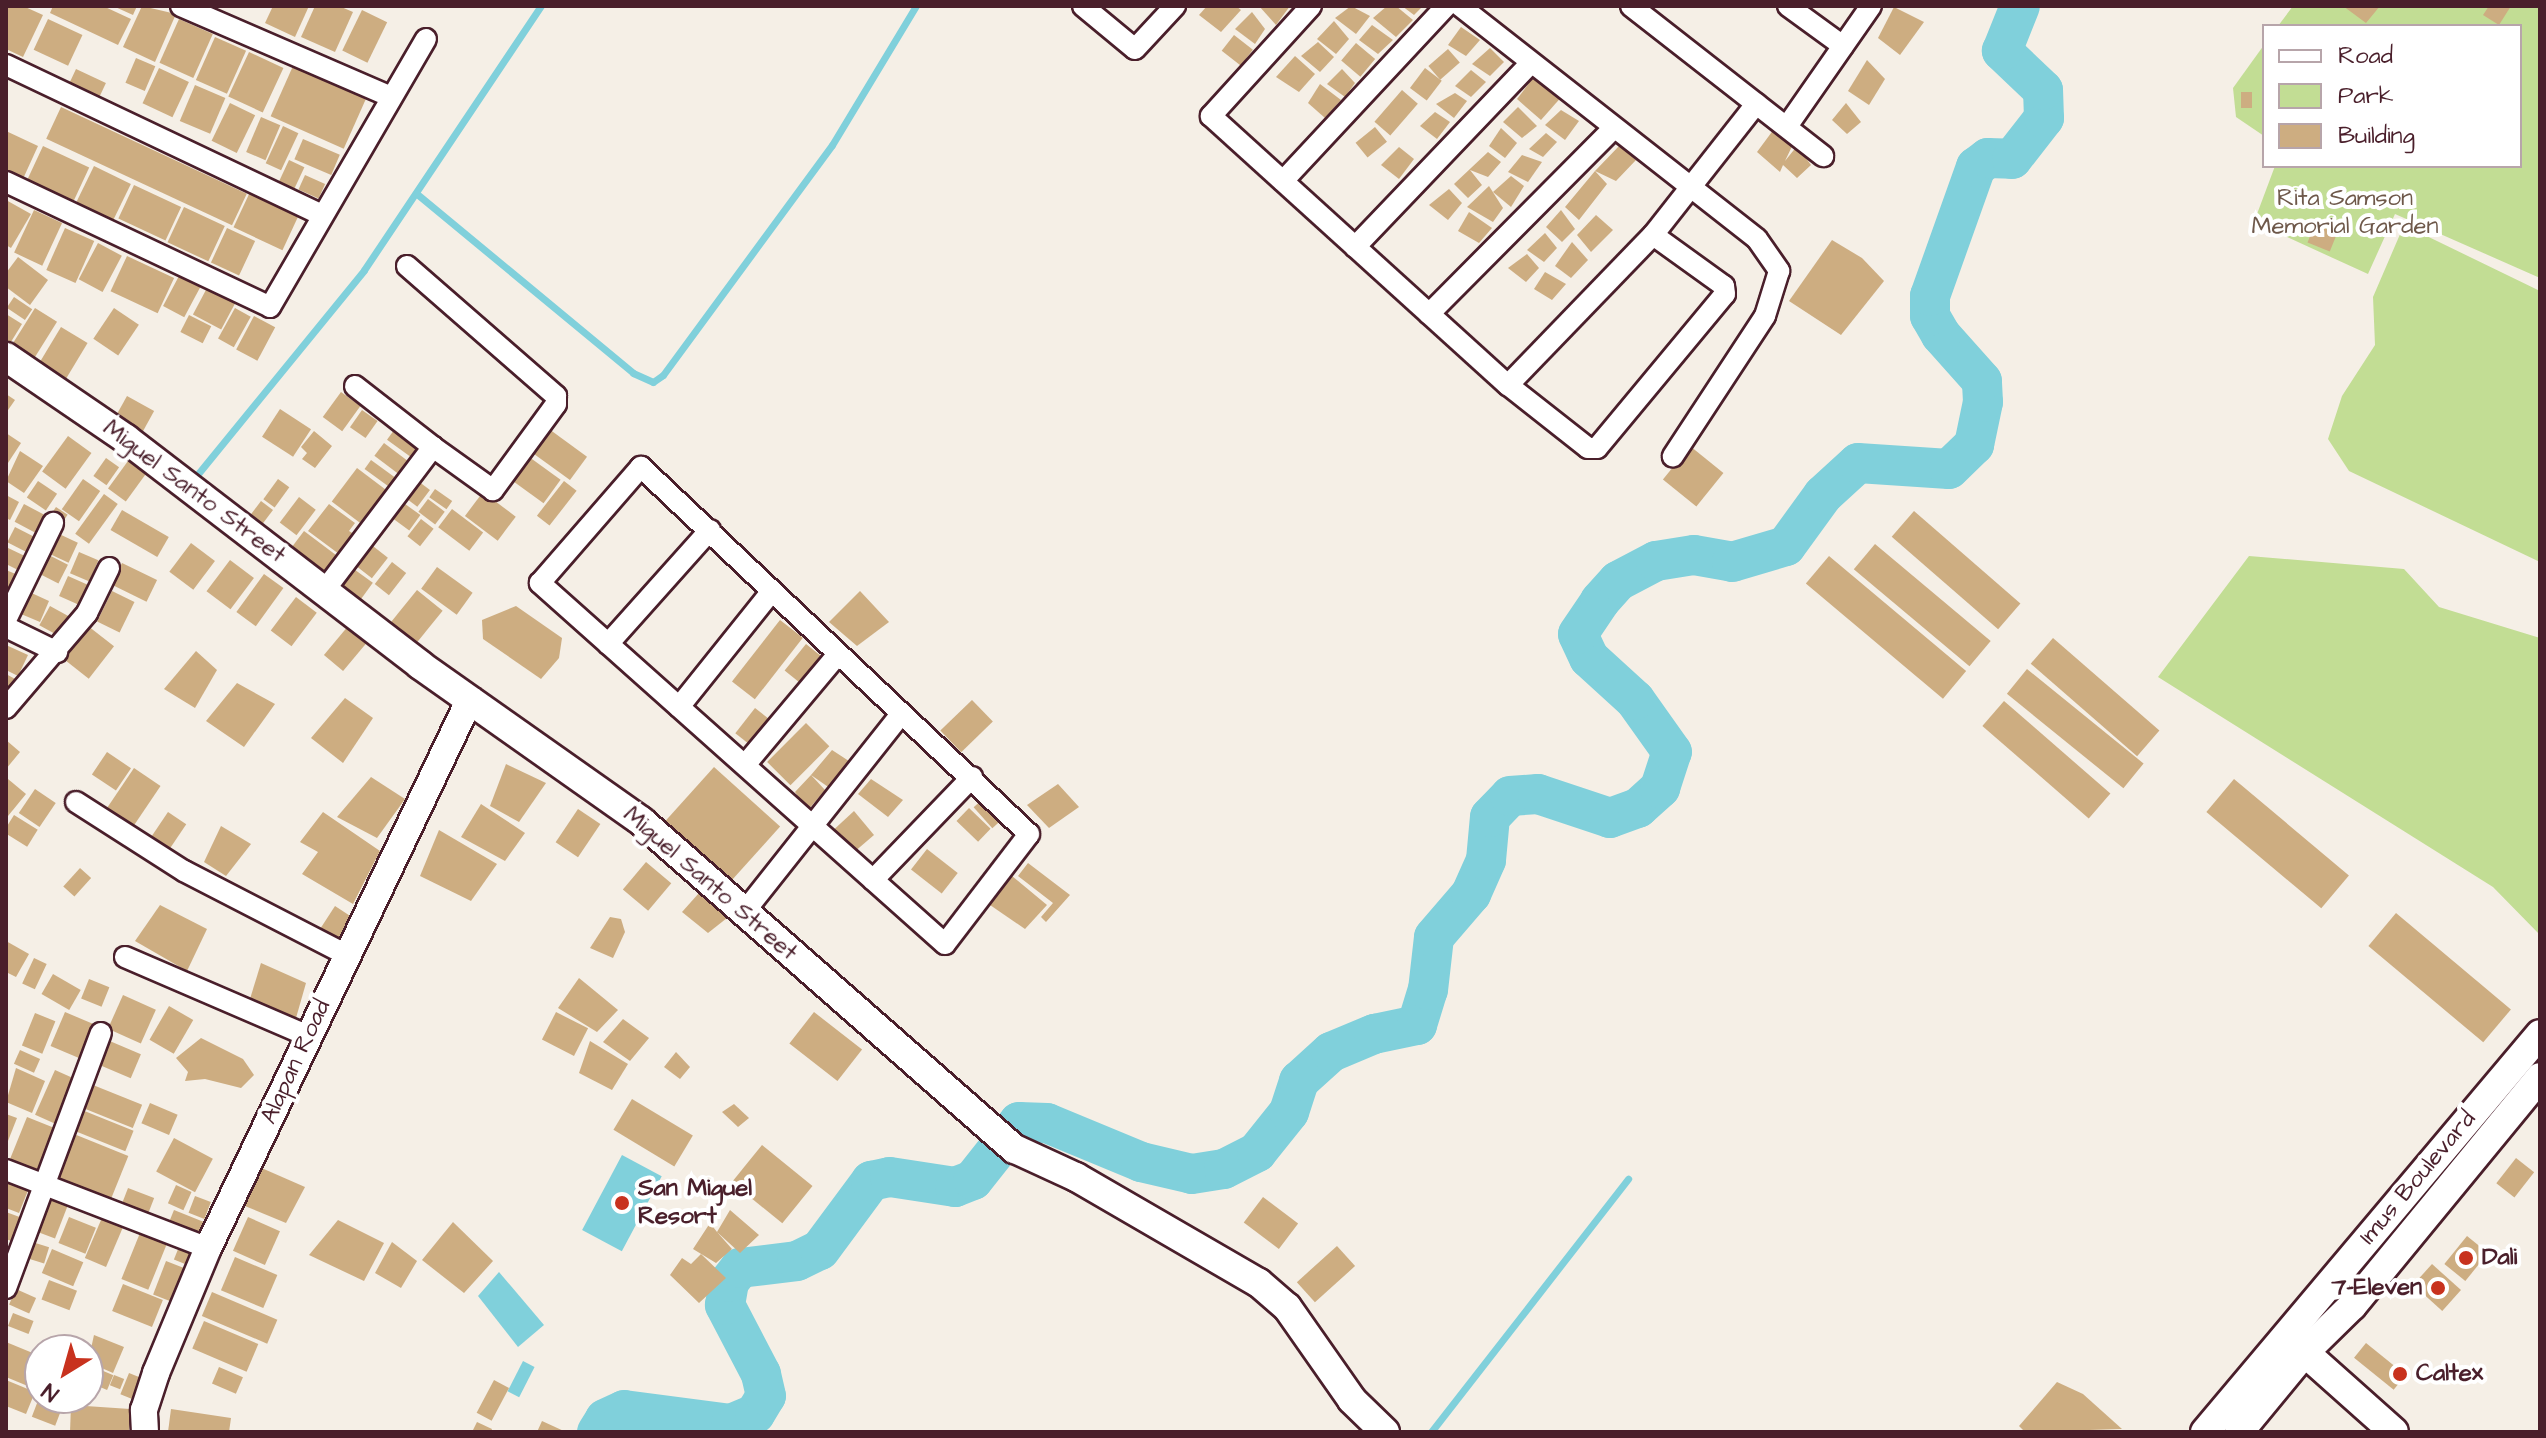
<!DOCTYPE html>
<style>
body{margin:0}
#map{position:relative;width:2546px;height:1438px;overflow:hidden;background:#f5efe6;font-family:"Architects Daughter",sans-serif}
div>[style]{position:absolute}
.green>*{inset:0;background:#c2dd94}
.water>*{inset:0;background:#80d0db;transform-origin:0 0}
.stream>*{height:7px;margin:-3.5px;padding:0 3.5px;transform-origin:3.5px;border-radius:3.5px;background:#80d0db}
.river>*{height:40px;margin:-20px;padding:0 20px;transform-origin:20px;border-radius:20px;background:#80d0db}
.building>*{inset:0;background:#cdad81;transform-origin:0 0}
.roads{filter:drop-shadow(2px 0 #4a1f2b) drop-shadow(-2px 0 #4a1f2b) drop-shadow(0 2px #4a1f2b) drop-shadow(0 -2px #4a1f2b)}
.minor>*{height:20px;margin:-10px;padding:0 10px;transform-origin:10px;border-radius:10px;background:#fff}
.tertiary>*{height:26px;margin:-13px;padding:0 13px;transform-origin:13px;border-radius:13px;background:#fff}
.secondary>*{height:28px;margin:-14px;padding:0 14px;transform-origin:14px;border-radius:14px;background:#fff}
.dots>*{width:22px;height:22px;translate:-50% -50%;box-sizing:border-box;border:4px solid #fff;border-radius:50%}
span{translate:-50% -50%;white-space:nowrap;text-align:center;line-height:1.15;-webkit-text-stroke:8px #fff;paint-order:stroke}
.park-label{font-size:24px;color:#6e584a}
.street-label{font-size:24px;color:#4a1f2b}
.poi-label{font-size:24px;color:#4a1f2b;font-weight:700}
.left{translate:0 -50%;text-align:left}
.right{translate:-100% -50%;text-align:right}
.frame{position:absolute;inset:0;border:8px solid #4a1f2b;pointer-events:none}
.legend{position:absolute;left:2262px;top:24px;width:260px;height:144px;box-sizing:border-box;background:#fff;border:2px solid #b7a5aa;margin:0;padding:10px 14px;list-style:none;font-size:24px;color:#4a1f2b}
.legend li{display:flex;align-items:center;gap:16px;height:40px}
.legend b{width:40px;border:2px solid #b7a5aa}
.north{position:absolute;left:24px;top:1334px;width:80px;height:80px;box-sizing:border-box;background:#fff;border:2px solid #b7a5aa;border-radius:50%;rotate:217deg;font-size:22px;font-weight:700;line-height:32px;text-align:center;color:#4a1f2b}
.north::after{content:'';display:block;margin:auto;width:28px;height:36px;background:#c8321e;clip-path:polygon(50% 0,100% 100%,50% 72%,0 100%)}
</style>
<div id="map">
<div class="green">
<div style="clip-path:polygon(2293px 6px,2540px 6px,2540px 278px,2395px 214px,2368px 274px,2254px 222px,2275px 166px,2520px 166px,2520px 26px,2278px 26px)"></div>
<div style="clip-path:polygon(2264px 45px,2264px 136px,2236px 117px,2233px 88px)"></div>
<div style="clip-path:polygon(2404px 225px,2540px 291px,2540px 562px,2349px 471px,2328px 439px,2342px 396px,2375px 345px,2373px 297px)"></div>
<div style="clip-path:polygon(2249px 556px,2404px 569px,2439px 607px,2540px 638px,2540px 935px,2493px 887px,2158px 677px)"></div>
</div>
<div class="water">
<div style="left:622px;top:1155px;width:45px;height:85px;rotate:28deg"></div>
<div style="clip-path:polygon(499px 1272px,544px 1325px,518px 1347px,478px 1296px)"></div>
<div style="left:523px;top:1361px;width:13px;height:34px;rotate:27deg"></div>
</div>
<div class="stream">
<div style="left:417px;top:194px;width:281px;rotate:39.6deg"></div>
<div style="left:633px;top:373px;width:22px;rotate:24deg"></div>
<div style="left:653px;top:382px;width:12px;rotate:-35deg"></div>
<div style="left:663px;top:375px;width:285px;rotate:-53.7deg"></div>
<div style="left:832px;top:145px;width:162px;rotate:-58.9deg"></div>
<div style="left:197px;top:475px;width:264px;rotate:-50.8deg"></div>
<div style="left:364px;top:270px;width:318px;rotate:-56.2deg"></div>
<div style="left:1431px;top:1432px;width:321px;rotate:-52.1deg"></div>
</div>
<div class="river">
<div style="left:597px;top:1432px;width:15px;rotate:-58deg"></div>
<div style="left:605px;top:1419px;width:21px;rotate:-25deg"></div>
<div style="left:624px;top:1410px;width:108px;rotate:7.5deg"></div>
<div style="left:731px;top:1424px;width:26px;rotate:-23deg"></div>
<div style="left:755px;top:1414px;width:21px;rotate:-59deg"></div>
<div style="left:766px;top:1396px;width:23px;rotate:-103deg"></div>
<div style="left:761px;top:1374px;width:78px;rotate:-117.6deg"></div>
<div style="left:725px;top:1305px;width:23px;rotate:-80deg"></div>
<div style="left:729px;top:1282px;width:18px;rotate:-52deg"></div>
<div style="left:740px;top:1268px;width:57px;rotate:-7deg"></div>
<div style="left:797px;top:1261px;width:25px;rotate:-26deg"></div>
<div style="left:820px;top:1250px;width:86px;rotate:-53.5deg"></div>
<div style="left:871px;top:1181px;width:19px;rotate:-12deg"></div>
<div style="left:890px;top:1177px;width:66px;rotate:8.7deg"></div>
<div style="left:955px;top:1187px;width:19px;rotate:-21deg"></div>
<div style="left:973px;top:1180px;width:74px;rotate:-51.6deg"></div>
<div style="left:1019px;top:1122px;width:28px;rotate:2deg"></div>
<div style="left:1047px;top:1123px;width:102px;rotate:22.5deg"></div>
<div style="left:1141px;top:1162px;width:52px;rotate:13.2deg"></div>
<div style="left:1192px;top:1174px;width:32px;rotate:-9deg"></div>
<div style="left:1224px;top:1169px;width:37px;rotate:-27deg"></div>
<div style="left:1257px;top:1152px;width:51px;rotate:-51.3deg"></div>
<div style="left:1289px;top:1112px;width:33px;rotate:-72deg"></div>
<div style="left:1299px;top:1081px;width:43px;rotate:-42.2deg"></div>
<div style="left:1331px;top:1052px;width:47px;rotate:-22.7deg"></div>
<div style="left:1374px;top:1034px;width:44px;rotate:-11.8deg"></div>
<div style="left:1417px;top:1025px;width:37px;rotate:-73deg"></div>
<div style="left:1428px;top:990px;width:53px;rotate:-83.5deg"></div>
<div style="left:1434px;top:937px;width:57px;rotate:-49.3deg"></div>
<div style="left:1471px;top:894px;width:37px;rotate:-66deg"></div>
<div style="left:1486px;top:860px;width:43px;rotate:-84.7deg"></div>
<div style="left:1490px;top:817px;width:29px;rotate:-46deg"></div>
<div style="left:1510px;top:796px;width:28px;rotate:-4deg"></div>
<div style="left:1538px;top:794px;width:76px;rotate:18.4deg"></div>
<div style="left:1610px;top:818px;width:30px;rotate:-20deg"></div>
<div style="left:1638px;top:808px;width:30px;rotate:-42deg"></div>
<div style="left:1660px;top:788px;width:38px;rotate:-72deg"></div>
<div style="left:1672px;top:752px;width:64px;rotate:-125.4deg"></div>
<div style="left:1635px;top:700px;width:62px;rotate:-137.6deg"></div>
<div style="left:1589px;top:658px;width:26px;rotate:-115deg"></div>
<div style="left:1578px;top:634px;width:40px;rotate:-56deg"></div>
<div style="left:1600px;top:601px;width:27px;rotate:-48deg"></div>
<div style="left:1618px;top:581px;width:43px;rotate:-27.8deg"></div>
<div style="left:1656px;top:561px;width:38px;rotate:-9deg"></div>
<div style="left:1694px;top:555px;width:39px;rotate:10deg"></div>
<div style="left:1732px;top:562px;width:56px;rotate:-16.5deg"></div>
<div style="left:1786px;top:546px;width:63px;rotate:-54deg"></div>
<div style="left:1823px;top:495px;width:47px;rotate:-42.4deg"></div>
<div style="left:1858px;top:463px;width:91px;rotate:3.8deg"></div>
<div style="left:1949px;top:469px;width:35px;rotate:-44deg"></div>
<div style="left:1974px;top:445px;width:44px;rotate:-78.2deg"></div>
<div style="left:1983px;top:402px;width:21px;rotate:-93deg"></div>
<div style="left:1982px;top:381px;width:62px;rotate:-131.7deg"></div>
<div style="left:1941px;top:335px;width:22px;rotate:-120deg"></div>
<div style="left:1930px;top:316px;width:20px;rotate:-90deg"></div>
<div style="left:1930px;top:296px;width:137px;rotate:-70.4deg"></div>
<div style="left:1976px;top:167px;width:15px;rotate:-37deg"></div>
<div style="left:1988px;top:158px;width:24px;rotate:2deg"></div>
<div style="left:2012px;top:159px;width:52px;rotate:-52deg"></div>
<div style="left:2044px;top:118px;width:28px;rotate:-92deg"></div>
<div style="left:2043px;top:90px;width:57px;rotate:-136.4deg"></div>
<div style="left:2002px;top:51px;width:48px;rotate:-68.2deg"></div>
</div>
<div class="building">
<div style="clip-path:polygon(6px 6px,23px 6px,43px 15px,23px 57px,6px 49px)"></div>
<div style="clip-path:polygon(53px 6px,103px 6px,131px 19px,118px 45px,50px 13px)"></div>
<div style="clip-path:polygon(113px 6px,137px 6px,133px 15px)"></div>
<div style="clip-path:polygon(142px 6px,176px 14px,155px 62px,123px 47px)"></div>
<div style="clip-path:polygon(273px 6px,309px 6px,295px 37px,265px 23px)"></div>
<div style="clip-path:polygon(315px 6px,339px 6px,353px 12px,335px 52px,301px 37px)"></div>
<div style="clip-path:polygon(1207px 6px,1236px 6px,1241px 10px,1221px 32px,1199px 15px)"></div>
<div style="clip-path:polygon(1259px 6px,1290px 6px,1276px 25px)"></div>
<div style="clip-path:polygon(1351px 6px,1370px 16px,1356px 34px,1335px 18px)"></div>
<div style="clip-path:polygon(1387px 6px,1396px 6px,1413px 20px,1396px 37px,1373px 18px)"></div>
<div style="clip-path:polygon(1402px 6px,1423px 6px,1414px 15px)"></div>
<div style="clip-path:polygon(2343px 6px,2380px 6px,2366px 23px)"></div>
<div style="clip-path:polygon(2489px 6px,2511px 6px,2499px 25px,2483px 15px)"></div>
<div style="clip-path:polygon(1894px 7px,1924px 22px,1900px 55px,1878px 38px)"></div>
<div style="left:362px;top:10px;width:28px;height:45px;rotate:26deg"></div>
<div style="clip-path:polygon(1252px 12px,1265px 29px,1255px 44px,1235px 29px)"></div>
<div style="left:48px;top:19px;width:38px;height:34px;rotate:25deg"></div>
<div style="left:179px;top:19px;width:37px;height:48px;rotate:24deg"></div>
<div style="clip-path:polygon(1334px 21px,1349px 39px,1336px 54px,1317px 39px)"></div>
<div style="clip-path:polygon(1372px 25px,1393px 40px,1378px 54px,1359px 40px)"></div>
<div style="clip-path:polygon(1461px 27px,1480px 40px,1466px 56px,1448px 45px)"></div>
<div style="left:1234px;top:35px;width:24px;height:20px;rotate:38deg"></div>
<div style="left:215px;top:37px;width:34px;height:47px;rotate:24deg"></div>
<div style="clip-path:polygon(1318px 42px,1334px 57px,1320px 72px,1301px 56px)"></div>
<div style="left:1356px;top:43px;width:25px;height:23px;rotate:40deg"></div>
<div style="clip-path:polygon(1490px 48px,1504px 62px,1490px 76px,1472px 64px)"></div>
<div style="left:1448px;top:49px;width:18px;height:26px;rotate:49deg"></div>
<div style="left:249px;top:52px;width:38px;height:49px;rotate:25deg"></div>
<div style="clip-path:polygon(1295px 56px,1315px 74px,1299px 92px,1276px 77px)"></div>
<div style="left:136px;top:58px;width:21px;height:27px;rotate:23deg"></div>
<div style="clip-path:polygon(1867px 60px,1885px 79px,1869px 105px,1848px 91px)"></div>
<div style="left:293px;top:66px;width:80px;height:55px;rotate:24deg"></div>
<div style="left:159px;top:68px;width:33px;height:39px;rotate:25deg"></div>
<div style="left:1425px;top:68px;width:21px;height:25px;rotate:37deg"></div>
<div style="left:76px;top:69px;width:33px;height:21px;rotate:25deg"></div>
<div style="clip-path:polygon(1342px 69px,1355px 83px,1345px 97px,1327px 84px)"></div>
<div style="clip-path:polygon(1471px 70px,1486px 82px,1471px 97px,1455px 86px)"></div>
<div style="clip-path:polygon(1536px 74px,1564px 94px,1541px 120px,1517px 99px)"></div>
<div style="clip-path:polygon(1320px 84px,1341px 100px,1325px 118px,1308px 103px)"></div>
<div style="left:195px;top:85px;width:33px;height:39px;rotate:23deg"></div>
<div style="left:1402px;top:90px;width:21px;height:42px;rotate:41deg"></div>
<div style="left:2241px;top:92px;width:11px;height:16px"></div>
<div style="clip-path:polygon(1455px 93px,1467px 101px,1454px 118px,1436px 104px)"></div>
<div style="left:230px;top:103px;width:28px;height:42px;rotate:26deg"></div>
<div style="clip-path:polygon(1846px 103px,1861px 122px,1847px 134px,1832px 120px)"></div>
<div style="left:61px;top:107px;width:205px;height:35px;rotate:25deg"></div>
<div style="clip-path:polygon(1518px 107px,1537px 126px,1522px 138px,1503px 122px)"></div>
<div style="clip-path:polygon(1561px 110px,1579px 121px,1565px 140px,1545px 125px)"></div>
<div style="clip-path:polygon(1435px 112px,1450px 122px,1437px 139px,1420px 126px)"></div>
<div style="left:261px;top:117px;width:21px;height:38px;rotate:23deg"></div>
<div style="clip-path:polygon(1777px 125px,1796px 138px,1785px 161px,1797px 146px,1811px 165px,1797px 178px,1783px 165px,1780px 172px,1757px 152px)"></div>
<div style="left:283px;top:126px;width:17px;height:41px;rotate:25deg"></div>
<div style="left:1375px;top:127px;width:19px;height:25px;rotate:51deg"></div>
<div style="clip-path:polygon(1501px 128px,1517px 143px,1505px 158px,1489px 146px)"></div>
<div style="clip-path:polygon(6px 131px,38px 146px,22px 181px,6px 174px)"></div>
<div style="clip-path:polygon(1546px 133px,1557px 142px,1543px 157px,1529px 149px)"></div>
<div style="left:303px;top:139px;width:40px;height:22px;rotate:23deg"></div>
<div style="clip-path:polygon(1620px 145px,1636px 160px,1616px 181px,1595px 171px,1607px 184px,1579px 220px,1565px 207px,1595px 171px)"></div>
<div style="left:43px;top:146px;width:51px;height:38px;rotate:25deg"></div>
<div style="clip-path:polygon(1399px 147px,1414px 159px,1399px 179px,1381px 165px)"></div>
<div style="clip-path:polygon(1488px 152px,1501px 162px,1488px 177px,1470px 170px,1482px 185px,1468px 198px,1454px 184px)"></div>
<div style="clip-path:polygon(1522px 155px,1542px 162px,1528px 182px,1508px 172px)"></div>
<div style="left:289px;top:160px;width:17px;height:25px;rotate:25deg"></div>
<div style="left:94px;top:166px;width:41px;height:42px;rotate:26deg"></div>
<div style="left:305px;top:175px;width:22px;height:16px;rotate:24deg"></div>
<div style="clip-path:polygon(1511px 176px,1524px 186px,1511px 207px,1493px 192px)"></div>
<div style="left:134px;top:185px;width:52px;height:37px;rotate:25deg"></div>
<div style="clip-path:polygon(1489px 186px,1503px 208px,1493px 222px,1467px 207px)"></div>
<div style="clip-path:polygon(1449px 189px,1462px 203px,1448px 220px,1429px 205px)"></div>
<div style="left:250px;top:192px;width:54px;height:39px;rotate:25deg"></div>
<div style="clip-path:polygon(6px 200px,31px 214px,11px 248px,6px 245px)"></div>
<div style="left:184px;top:207px;width:45px;height:39px;rotate:25deg"></div>
<div style="left:34px;top:210px;width:31px;height:47px;rotate:25deg"></div>
<div style="clip-path:polygon(1561px 210px,1575px 229px,1562px 242px,1546px 227px)"></div>
<div style="clip-path:polygon(1469px 212px,1492px 228px,1479px 243px,1458px 231px)"></div>
<div style="clip-path:polygon(1596px 215px,1613px 230px,1591px 252px,1577px 235px)"></div>
<div style="left:2315px;top:224px;width:24px;height:20px;rotate:22deg"></div>
<div style="left:65px;top:228px;width:32px;height:46px;rotate:24deg"></div>
<div style="left:227px;top:228px;width:31px;height:38px;rotate:25deg"></div>
<div style="clip-path:polygon(1545px 233px,1557px 248px,1544px 262px,1527px 250px)"></div>
<div style="clip-path:polygon(1832px 240px,1862px 258px,1884px 281px,1841px 335px,1789px 301px)"></div>
<div style="clip-path:polygon(1572px 242px,1588px 260px,1571px 278px,1555px 266px)"></div>
<div style="left:98px;top:243px;width:27px;height:41px;rotate:28deg"></div>
<div style="clip-path:polygon(1527px 254px,1539px 268px,1526px 282px,1508px 268px)"></div>
<div style="left:127px;top:256px;width:52px;height:39px;rotate:25deg"></div>
<div style="clip-path:polygon(18px 257px,48px 280px,30px 305px,6px 287px,6px 273px)"></div>
<div style="clip-path:polygon(1545px 272px,1566px 284px,1552px 300px,1534px 289px)"></div>
<div style="left:179px;top:276px;width:24px;height:34px;rotate:28deg"></div>
<div style="left:207px;top:288px;width:32px;height:30px;rotate:28deg"></div>
<div style="left:14px;top:297px;width:22px;height:13px;rotate:34deg"></div>
<div style="left:35px;top:308px;width:26px;height:44px;rotate:32deg"></div>
<div style="left:114px;top:308px;width:30px;height:37px;rotate:34deg"></div>
<div style="left:235px;top:308px;width:18px;height:35px;rotate:29deg"></div>
<div style="clip-path:polygon(6px 314px,22px 324px,6px 350px)"></div>
<div style="left:189px;top:315px;width:25px;height:19px;rotate:27deg"></div>
<div style="left:254px;top:316px;width:24px;height:38px;rotate:28deg"></div>
<div style="left:61px;top:327px;width:31px;height:43px;rotate:31deg"></div>
<div style="left:341px;top:392px;width:24px;height:31px;rotate:36deg"></div>
<div style="clip-path:polygon(6px 394px,15px 400px,6px 413px)"></div>
<div style="left:127px;top:396px;width:31px;height:29px;rotate:29deg"></div>
<div style="left:280px;top:409px;width:37px;height:33px;rotate:33deg"></div>
<div style="left:362px;top:410px;width:19px;height:21px;rotate:35deg"></div>
<div style="left:397px;top:426px;width:32px;height:17px;rotate:36deg"></div>
<div style="left:549px;top:429px;width:47px;height:29px;rotate:36deg"></div>
<div style="clip-path:polygon(314px 431px,332px 446px,315px 468px,302px 459px,307px 453px,301px 447px)"></div>
<div style="clip-path:polygon(6px 433px,21px 443px,6px 466px)"></div>
<div style="left:68px;top:436px;width:29px;height:44px;rotate:36deg"></div>
<div style="left:384px;top:443px;width:39px;height:16px;rotate:37deg"></div>
<div style="left:1690px;top:446px;width:43px;height:43px;rotate:39deg"></div>
<div style="clip-path:polygon(20px 451px,43px 466px,24px 493px,6px 481px)"></div>
<div style="left:525px;top:454px;width:44px;height:29px;rotate:36deg"></div>
<div style="left:106px;top:458px;width:16px;height:22px;rotate:35deg"></div>
<div style="left:371px;top:460px;width:37px;height:11px;rotate:36deg"></div>
<div style="left:128px;top:461px;width:22px;height:34px;rotate:36deg"></div>
<div style="left:357px;top:468px;width:39px;height:42px;rotate:37deg"></div>
<div style="left:414px;top:478px;width:20px;height:21px;rotate:37deg"></div>
<div style="left:83px;top:479px;width:21px;height:37px;rotate:35deg"></div>
<div style="left:278px;top:479px;width:14px;height:25px;rotate:36deg"></div>
<div style="left:38px;top:481px;width:23px;height:20px;rotate:34deg"></div>
<div style="left:564px;top:481px;width:16px;height:44px;rotate:38deg"></div>
<div style="left:435px;top:489px;width:21px;height:10px;rotate:35deg"></div>
<div style="left:483px;top:492px;width:41px;height:30px;rotate:37deg"></div>
<div style="left:104px;top:494px;width:17px;height:49px;rotate:36deg"></div>
<div style="clip-path:polygon(6px 495px,19px 502px,10px 520px,6px 518px)"></div>
<div style="left:299px;top:497px;width:21px;height:32px;rotate:37deg"></div>
<div style="left:428px;top:499px;width:21px;height:16px;rotate:37deg"></div>
<div style="left:261px;top:501px;width:15px;height:25px;rotate:37deg"></div>
<div style="left:401px;top:501px;width:24px;height:19px;rotate:36deg"></div>
<div style="left:24px;top:504px;width:24px;height:20px;rotate:28deg"></div>
<div style="clip-path:polygon(329px 504px,355px 523px,349px 531px,354px 534px,339px 554px,308px 531px)"></div>
<div style="left:56px;top:507px;width:14px;height:9px;rotate:34deg"></div>
<div style="left:452px;top:509px;width:39px;height:23px;rotate:37deg"></div>
<div style="left:122px;top:510px;width:54px;height:23px;rotate:30deg"></div>
<div style="left:1914px;top:511px;width:141px;height:34px;rotate:41deg"></div>
<div style="left:421px;top:519px;width:16px;height:22px;rotate:38deg"></div>
<div style="left:15px;top:527px;width:22px;height:17px;rotate:27deg"></div>
<div style="left:304px;top:531px;width:50px;height:27px;rotate:37deg"></div>
<div style="left:57px;top:533px;width:23px;height:22px;rotate:25deg"></div>
<div style="left:191px;top:543px;width:30px;height:36px;rotate:37deg"></div>
<div style="left:369px;top:543px;width:24px;height:26px;rotate:38deg"></div>
<div style="left:1875px;top:544px;width:151px;height:33px;rotate:40deg"></div>
<div style="clip-path:polygon(6px 547px,29px 558px,22px 572px,6px 564px)"></div>
<div style="left:43px;top:552px;width:28px;height:21px;rotate:27deg"></div>
<div style="left:79px;top:552px;width:21px;height:23px;rotate:23deg"></div>
<div style="left:1829px;top:556px;width:179px;height:36px;rotate:40deg"></div>
<div style="left:230px;top:560px;width:30px;height:39px;rotate:37deg"></div>
<div style="left:392px;top:562px;width:18px;height:28px;rotate:38deg"></div>
<div style="left:122px;top:563px;width:39px;height:24px;rotate:26deg"></div>
<div style="left:351px;top:567px;width:27px;height:24px;rotate:36deg"></div>
<div style="left:437px;top:567px;width:44px;height:27px;rotate:36deg"></div>
<div style="clip-path:polygon(6px 570px,18px 575px,6px 602px)"></div>
<div style="left:264px;top:574px;width:24px;height:47px;rotate:36deg"></div>
<div style="left:68px;top:576px;width:24px;height:22px;rotate:24deg"></div>
<div style="clip-path:polygon(25px 590px,49px 601px,40px 622px,21px 614px)"></div>
<div style="left:417px;top:590px;width:33px;height:48px;rotate:39deg"></div>
<div style="left:112px;top:591px;width:25px;height:34px;rotate:26deg"></div>
<div style="clip-path:polygon(860px 591px,889px 622px,857px 646px,829px 622px)"></div>
<div style="left:296px;top:597px;width:26px;height:42px;rotate:37deg"></div>
<div style="left:50px;top:606px;width:26px;height:22px;rotate:29deg"></div>
<div style="clip-path:polygon(516px 606px,562px 638px,559px 658px,541px 679px,483px 639px,482px 620px)"></div>
<div style="left:780px;top:620px;width:29px;height:78px;rotate:38deg"></div>
<div style="left:349px;top:625px;width:25px;height:39px;rotate:40deg"></div>
<div style="left:88px;top:626px;width:33px;height:41px;rotate:38deg"></div>
<div style="left:2053px;top:638px;width:141px;height:34px;rotate:41deg"></div>
<div style="left:806px;top:644px;width:26px;height:34px;rotate:39deg"></div>
<div style="clip-path:polygon(6px 645px,28px 655px,18px 676px,6px 670px)"></div>
<div style="clip-path:polygon(196px 651px,217px 670px,195px 708px,164px 689px)"></div>
<div style="left:2027px;top:669px;width:150px;height:32px;rotate:39deg"></div>
<div style="clip-path:polygon(6px 674px,17px 680px,6px 701px)"></div>
<div style="clip-path:polygon(237px 683px,275px 704px,244px 747px,206px 721px)"></div>
<div style="clip-path:polygon(345px 698px,373px 718px,343px 763px,311px 738px)"></div>
<div style="left:972px;top:700px;width:30px;height:44px;rotate:46deg"></div>
<div style="left:2004px;top:701px;width:141px;height:33px;rotate:41deg"></div>
<div style="left:755px;top:708px;width:23px;height:32px;rotate:38deg"></div>
<div style="left:806px;top:723px;width:33px;height:55px;rotate:45deg"></div>
<div style="clip-path:polygon(6px 740px,20px 752px,6px 769px)"></div>
<div style="clip-path:polygon(832px 750px,855px 765px,834px 791px,811px 775px,825px 790px,808px 810px,795px 792px,811px 775px)"></div>
<div style="left:107px;top:752px;width:29px;height:27px;rotate:34deg"></div>
<div style="clip-path:polygon(506px 764px,546px 783px,519px 822px,490px 806px)"></div>
<div style="left:714px;top:767px;width:89px;height:75px;rotate:42deg"></div>
<div style="left:134px;top:768px;width:32px;height:57px;rotate:34deg"></div>
<div style="clip-path:polygon(371px 777px,405px 799px,377px 838px,337px 817px)"></div>
<div style="clip-path:polygon(8px 779px,26px 794px,8px 816px,6px 814px)"></div>
<div style="clip-path:polygon(871px 779px,903px 800px,888px 817px,858px 794px)"></div>
<div style="left:2234px;top:779px;width:150px;height:43px;rotate:40deg"></div>
<div style="clip-path:polygon(1058px 784px,1079px 807px,1049px 828px,1027px 805px)"></div>
<div style="left:35px;top:789px;width:25px;height:29px;rotate:34deg"></div>
<div style="left:984px;top:798px;width:28px;height:14px;rotate:48deg"></div>
<div style="clip-path:polygon(481px 804px,525px 833px,505px 861px,461px 837px)"></div>
<div style="left:969px;top:808px;width:30px;height:18px;rotate:44deg"></div>
<div style="left:578px;top:809px;width:27px;height:40px;rotate:34deg"></div>
<div style="clip-path:polygon(854px 811px,874px 835px,853px 853px,828px 835px)"></div>
<div style="left:168px;top:812px;width:22px;height:31px;rotate:34deg"></div>
<div style="clip-path:polygon(323px 812px,380px 851px,353px 904px,302px 874px,318px 852px,300px 842px)"></div>
<div style="left:14px;top:815px;width:28px;height:20px;rotate:32deg"></div>
<div style="clip-path:polygon(221px 826px,251px 844px,226px 876px,204px 862px)"></div>
<div style="clip-path:polygon(439px 830px,497px 864px,471px 901px,420px 876px)"></div>
<div style="left:927px;top:849px;width:39px;height:26px;rotate:38deg"></div>
<div style="left:646px;top:862px;width:33px;height:36px;rotate:40deg"></div>
<div style="clip-path:polygon(1028px 863px,1070px 895px,1046px 922px,1041px 917px,1053px 903px,1018px 876px)"></div>
<div style="left:80px;top:868px;width:15px;height:25px;rotate:42deg"></div>
<div style="clip-path:polygon(1012px 876px,1047px 905px,1025px 929px,990px 905px)"></div>
<div style="clip-path:polygon(699px 893px,727px 918px,708px 933px,682px 912px)"></div>
<div style="clip-path:polygon(160px 905px,207px 929px,187px 971px,135px 941px)"></div>
<div style="left:335px;top:906px;width:20px;height:28px;rotate:33deg"></div>
<div style="left:2396px;top:913px;width:150px;height:43px;rotate:40deg"></div>
<div style="clip-path:polygon(610px 917px,621px 919px,625px 932px,613px 958px,590px 948px)"></div>
<div style="clip-path:polygon(6px 941px,29px 954px,16px 977px,6px 972px)"></div>
<div style="left:34px;top:958px;width:14px;height:28px;rotate:25deg"></div>
<div style="clip-path:polygon(261px 963px,306px 983px,296px 1018px,250px 999px)"></div>
<div style="left:53px;top:974px;width:32px;height:23px;rotate:30deg"></div>
<div style="clip-path:polygon(579px 978px,618px 1010px,597px 1032px,558px 1008px)"></div>
<div style="left:89px;top:979px;width:22px;height:21px;rotate:22deg"></div>
<div style="left:123px;top:995px;width:36px;height:37px;rotate:24deg"></div>
<div style="left:169px;top:1006px;width:28px;height:39px;rotate:30deg"></div>
<div style="left:65px;top:1012px;width:34px;height:37px;rotate:23deg"></div>
<div style="left:556px;top:1012px;width:36px;height:31px;rotate:27deg"></div>
<div style="left:814px;top:1012px;width:61px;height:40px;rotate:38deg"></div>
<div style="left:35px;top:1013px;width:22px;height:35px;rotate:22deg"></div>
<div style="clip-path:polygon(623px 1019px,649px 1038px,630px 1061px,603px 1042px)"></div>
<div style="clip-path:polygon(201px 1038px,243px 1059px,254px 1075px,241px 1088px,205px 1079px,185px 1081px,188px 1072px,176px 1058px)"></div>
<div style="left:105px;top:1039px;width:39px;height:26px;rotate:23deg"></div>
<div style="clip-path:polygon(590px 1041px,628px 1064px,612px 1090px,579px 1073px)"></div>
<div style="left:20px;top:1050px;width:22px;height:15px;rotate:24deg"></div>
<div style="clip-path:polygon(676px 1052px,690px 1067px,680px 1079px,664px 1067px)"></div>
<div style="clip-path:polygon(16px 1068px,45px 1081px,32px 1113px,6px 1102px)"></div>
<div style="left:55px;top:1070px;width:22px;height:49px;rotate:24deg"></div>
<div style="left:93px;top:1085px;width:53px;height:25px;rotate:22deg"></div>
<div style="left:632px;top:1099px;width:71px;height:36px;rotate:31deg"></div>
<div style="left:150px;top:1103px;width:30px;height:22px;rotate:23deg"></div>
<div style="clip-path:polygon(734px 1104px,749px 1118px,738px 1127px,722px 1112px)"></div>
<div style="left:77px;top:1108px;width:61px;height:22px;rotate:22deg"></div>
<div style="clip-path:polygon(6px 1114px,17px 1118px,6px 1146px)"></div>
<div style="left:27px;top:1117px;width:29px;height:45px;rotate:22deg"></div>
<div style="left:69px;top:1132px;width:64px;height:48px;rotate:22deg"></div>
<div style="left:174px;top:1138px;width:44px;height:38px;rotate:28deg"></div>
<div style="left:762px;top:1145px;width:65px;height:48px;rotate:39deg"></div>
<div style="left:2516px;top:1158px;width:23px;height:32px;rotate:38deg"></div>
<div style="clip-path:polygon(257px 1166px,305px 1187px,286px 1223px,245px 1206px)"></div>
<div style="clip-path:polygon(6px 1173px,31px 1183px,19px 1213px,6px 1208px)"></div>
<div style="left:176px;top:1185px;width:17px;height:20px;rotate:24deg"></div>
<div style="left:128px;top:1188px;width:28px;height:22px;rotate:21deg"></div>
<div style="left:195px;top:1196px;width:17px;height:18px;rotate:21deg"></div>
<div style="left:1263px;top:1197px;width:44px;height:32px;rotate:37deg"></div>
<div style="left:47px;top:1198px;width:22px;height:35px;rotate:21deg"></div>
<div style="left:174px;top:1210px;width:35px;height:19px;rotate:22deg"></div>
<div style="clip-path:polygon(730px 1210px,759px 1235px,740px 1253px,717px 1232px,732px 1249px,716px 1263px,693px 1249px,710px 1223px,717px 1232px)"></div>
<div style="clip-path:polygon(6px 1212px,25px 1219px,16px 1243px,6px 1239px)"></div>
<div style="left:104px;top:1213px;width:23px;height:49px;rotate:23deg"></div>
<div style="left:69px;top:1217px;width:29px;height:28px;rotate:22deg"></div>
<div style="left:248px;top:1217px;width:35px;height:37px;rotate:24deg"></div>
<div style="clip-path:polygon(338px 1220px,384px 1243px,364px 1281px,309px 1255px)"></div>
<div style="clip-path:polygon(453px 1222px,493px 1261px,464px 1293px,422px 1260px)"></div>
<div style="left:142px;top:1228px;width:29px;height:55px;rotate:22deg"></div>
<div style="left:2467px;top:1236px;width:27px;height:36px;rotate:39deg"></div>
<div style="left:29px;top:1241px;width:21px;height:17px;rotate:17deg"></div>
<div style="left:181px;top:1242px;width:22px;height:19px;rotate:22deg"></div>
<div style="clip-path:polygon(392px 1242px,417px 1261px,401px 1288px,375px 1273px)"></div>
<div style="left:1337px;top:1246px;width:27px;height:54px;rotate:48deg"></div>
<div style="left:52px;top:1249px;width:34px;height:26px;rotate:23deg"></div>
<div style="clip-path:polygon(701px 1254px,726px 1278px,699px 1303px,670px 1275px,682px 1258px,691px 1264px)"></div>
<div style="left:235px;top:1257px;width:46px;height:36px;rotate:23deg"></div>
<div style="left:166px;top:1261px;width:22px;height:36px;rotate:21deg"></div>
<div style="left:2432px;top:1264px;width:39px;height:28px;rotate:42deg"></div>
<div style="left:49px;top:1280px;width:30px;height:21px;rotate:21deg"></div>
<div style="left:123px;top:1284px;width:43px;height:29px;rotate:22deg"></div>
<div style="left:16px;top:1289px;width:22px;height:17px;rotate:24deg"></div>
<div style="left:212px;top:1292px;width:71px;height:26px;rotate:23deg"></div>
<div style="left:13px;top:1313px;width:22px;height:14px;rotate:21deg"></div>
<div style="left:204px;top:1321px;width:59px;height:30px;rotate:23deg"></div>
<div style="clip-path:polygon(94px 1335px,124px 1347px,113px 1373px,88px 1362px)"></div>
<div style="clip-path:polygon(6px 1342px,40px 1356px,35px 1389px,6px 1377px)"></div>
<div style="left:2366px;top:1343px;width:51px;height:19px;rotate:39deg"></div>
<div style="left:94px;top:1367px;width:21px;height:16px;rotate:23deg"></div>
<div style="left:219px;top:1367px;width:26px;height:18px;rotate:23deg"></div>
<div style="left:129px;top:1373px;width:16px;height:23px;rotate:22deg"></div>
<div style="left:114px;top:1375px;width:11px;height:11px;rotate:22deg"></div>
<div style="clip-path:polygon(6px 1380px,35px 1392px,26px 1414px,6px 1406px)"></div>
<div style="left:494px;top:1380px;width:17px;height:37px;rotate:28deg"></div>
<div style="clip-path:polygon(2057px 1382px,2083px 1394px,2122px 1429px,2025px 1432px,2019px 1426px)"></div>
<div style="left:39px;top:1398px;width:25px;height:20px;rotate:21deg"></div>
<div style="clip-path:polygon(71px 1405px,130px 1409px,129px 1432px,70px 1432px)"></div>
<div style="clip-path:polygon(171px 1409px,231px 1418px,229px 1432px,168px 1432px)"></div>
<div style="clip-path:polygon(542px 1421px,566px 1432px,537px 1432px)"></div>
<div style="clip-path:polygon(477px 1422px,492px 1429px,491px 1432px,472px 1432px)"></div>
</div>
<div class="roads">
<div class="minor">
<div style="left:181px;top:6px;width:227px;rotate:23.4deg"></div>
<div style="left:1083px;top:6px;width:67px;rotate:39.6deg"></div>
<div style="left:1135px;top:49px;width:59px;rotate:-47.1deg"></div>
<div style="left:1311px;top:6px;width:149px;rotate:132.3deg"></div>
<div style="left:1211px;top:116px;width:401px;rotate:42.2deg"></div>
<div style="left:1508px;top:385px;width:102px;rotate:38.2deg"></div>
<div style="left:1588px;top:448px;width:9px"></div>
<div style="left:1597px;top:448px;width:200px;rotate:-50.3deg"></div>
<div style="left:1725px;top:294px;width:8px;rotate:-97deg"></div>
<div style="left:1724px;top:286px;width:87px;rotate:-144.3deg"></div>
<div style="left:1460px;top:6px;width:377px;rotate:38.1deg"></div>
<div style="left:1757px;top:239px;width:39px;rotate:55deg"></div>
<div style="left:1779px;top:271px;width:47px;rotate:107.3deg"></div>
<div style="left:1765px;top:316px;width:168px;rotate:123.3deg"></div>
<div style="left:1631px;top:6px;width:244px;rotate:38deg"></div>
<div style="left:1788px;top:6px;width:68px;rotate:36deg"></div>
<div style="left:6px;top:65px;width:350px;rotate:25.4deg"></div>
<div style="left:1788px;top:125px;width:145px;rotate:-55.1deg"></div>
<div style="left:1283px;top:181px;width:239px;rotate:-47deg"></div>
<div style="left:6px;top:182px;width:292px;rotate:25.3deg"></div>
<div style="left:270px;top:307px;width:310px;rotate:-59.8deg"></div>
<div style="left:1355px;top:247px;width:255px;rotate:-46.3deg"></div>
<div style="left:407px;top:266px;width:198px;rotate:41.1deg"></div>
<div style="left:556px;top:396px;width:8px;rotate:90deg"></div>
<div style="left:556px;top:404px;width:107px;rotate:126.2deg"></div>
<div style="left:493px;top:490px;width:74px;rotate:-144.4deg"></div>
<div style="left:1429px;top:314px;width:262px;rotate:-45.2deg"></div>
<div style="left:1508px;top:385px;width:209px;rotate:-46deg"></div>
<div style="left:1653px;top:235px;width:167px;rotate:-51.8deg"></div>
<div style="left:641px;top:467px;width:534px;rotate:43.41deg"></div>
<div style="left:1029px;top:834px;width:138px;rotate:127.4deg"></div>
<div style="left:945px;top:944px;width:543px;rotate:-138.29deg"></div>
<div style="left:540px;top:583px;width:154px;rotate:-49deg"></div>
<div style="left:324px;top:591px;width:181px;rotate:-52.9deg"></div>
<div style="left:433px;top:447px;width:99px;rotate:-142deg"></div>
<div style="left:6px;top:620px;width:108px;rotate:-64.1deg"></div>
<div style="left:6px;top:627px;width:57px;rotate:26.1deg"></div>
<div style="left:608px;top:644px;width:153px;rotate:-48.2deg"></div>
<div style="left:679px;top:707px;width:149px;rotate:-51.3deg"></div>
<div style="left:6px;top:708px;width:125px;rotate:-49.5deg"></div>
<div style="left:87px;top:613px;width:50px;rotate:-63.9deg"></div>
<div style="left:745px;top:765px;width:145px;rotate:-50deg"></div>
<div style="left:76px;top:802px;width:128px;rotate:32.6deg"></div>
<div style="left:184px;top:871px;width:183px;rotate:27.3deg"></div>
<div style="left:873px;top:880px;width:143px;rotate:-46.1deg"></div>
<div style="left:745px;top:911px;width:251px;rotate:-51.6deg"></div>
<div style="left:125px;top:957px;width:199px;rotate:23.3deg"></div>
<div style="left:6px;top:1170px;width:217px;rotate:21.1deg"></div>
<div style="left:6px;top:1288px;width:272px;rotate:-69.6deg"></div>
</div>
<div class="tertiary">
<div style="left:145px;top:1432px;width:22px;rotate:-93deg"></div>
<div style="left:144px;top:1410px;width:39px;rotate:-72deg"></div>
<div style="left:156px;top:1373px;width:135px;rotate:-67.4deg"></div>
<div style="left:208px;top:1248px;width:608px;rotate:-64.49deg"></div>
</div>
<div class="secondary">
<div style="left:6px;top:357px;width:145px;rotate:34.3deg"></div>
<div style="left:126px;top:439px;width:371px;rotate:37.5deg"></div>
<div style="left:420px;top:665px;width:271px;rotate:35.2deg"></div>
<div style="left:641px;top:821px;width:497px;rotate:41.3deg"></div>
<div style="left:1015px;top:1149px;width:67px;rotate:24.7deg"></div>
<div style="left:1076px;top:1177px;width:211px;rotate:30.1deg"></div>
<div style="left:1259px;top:1283px;width:37px;rotate:41deg"></div>
<div style="left:1287px;top:1307px;width:113px;rotate:55deg"></div>
<div style="left:1352px;top:1400px;width:46px;rotate:44.1deg"></div>
<div style="left:2293px;top:1342px;width:135px;rotate:41.7deg"></div>
<div style="left:2205px;top:1432px;width:520px;rotate:-49.91deg"></div>
<div style="left:2239px;top:1432px;width:104px;rotate:-50.5deg"></div>
<div style="left:2305px;top:1352px;width:66px;rotate:-44.4deg"></div>
<div style="left:2352px;top:1306px;width:296px;rotate:-50.6deg"></div>
</div>
</div>
<div class="dots">
<div style="left:622px;top:1203px;background:#c8321e"></div>
<div style="left:2466px;top:1258px;background:#c8321e"></div>
<div style="left:2438px;top:1288px;background:#c8321e"></div>
<div style="left:2400px;top:1374px;background:#c8321e"></div>
</div>
<div class="park-label">
<span style="left:2345px;top:213px">Rita Samson<br>Memorial Garden</span>
</div>
<div class="street-label">
<span style="left:194px;top:492px;rotate:37deg">Miguel Santo Street</span>
<span style="left:710px;top:884px;rotate:41deg">Miguel Santo Street</span>
<span style="left:296px;top:1062px;rotate:-65deg">Alapan Road</span>
<span style="left:2418px;top:1178px;rotate:-50deg">Imus Boulevard</span>
</div>
<div class="poi-label">
<span class="left" style="left:638px;top:1203px">San Miguel<br>Resort</span>
<span class="left" style="left:2482px;top:1258px">Dali</span>
<span class="right" style="left:2422px;top:1288px">7-Eleven</span>
<span class="left" style="left:2416px;top:1374px">Caltex</span>
</div>
<div class="frame"></div>
<ul class="legend">
<li><b style="height:10px;background:#fff"></b>Road</li>
<li><b style="height:22px;background:#c2dd94"></b>Park</li>
<li><b style="height:22px;background:#cdad81"></b>Building</li>
</ul>
<div class="north">N</div>
</div>
